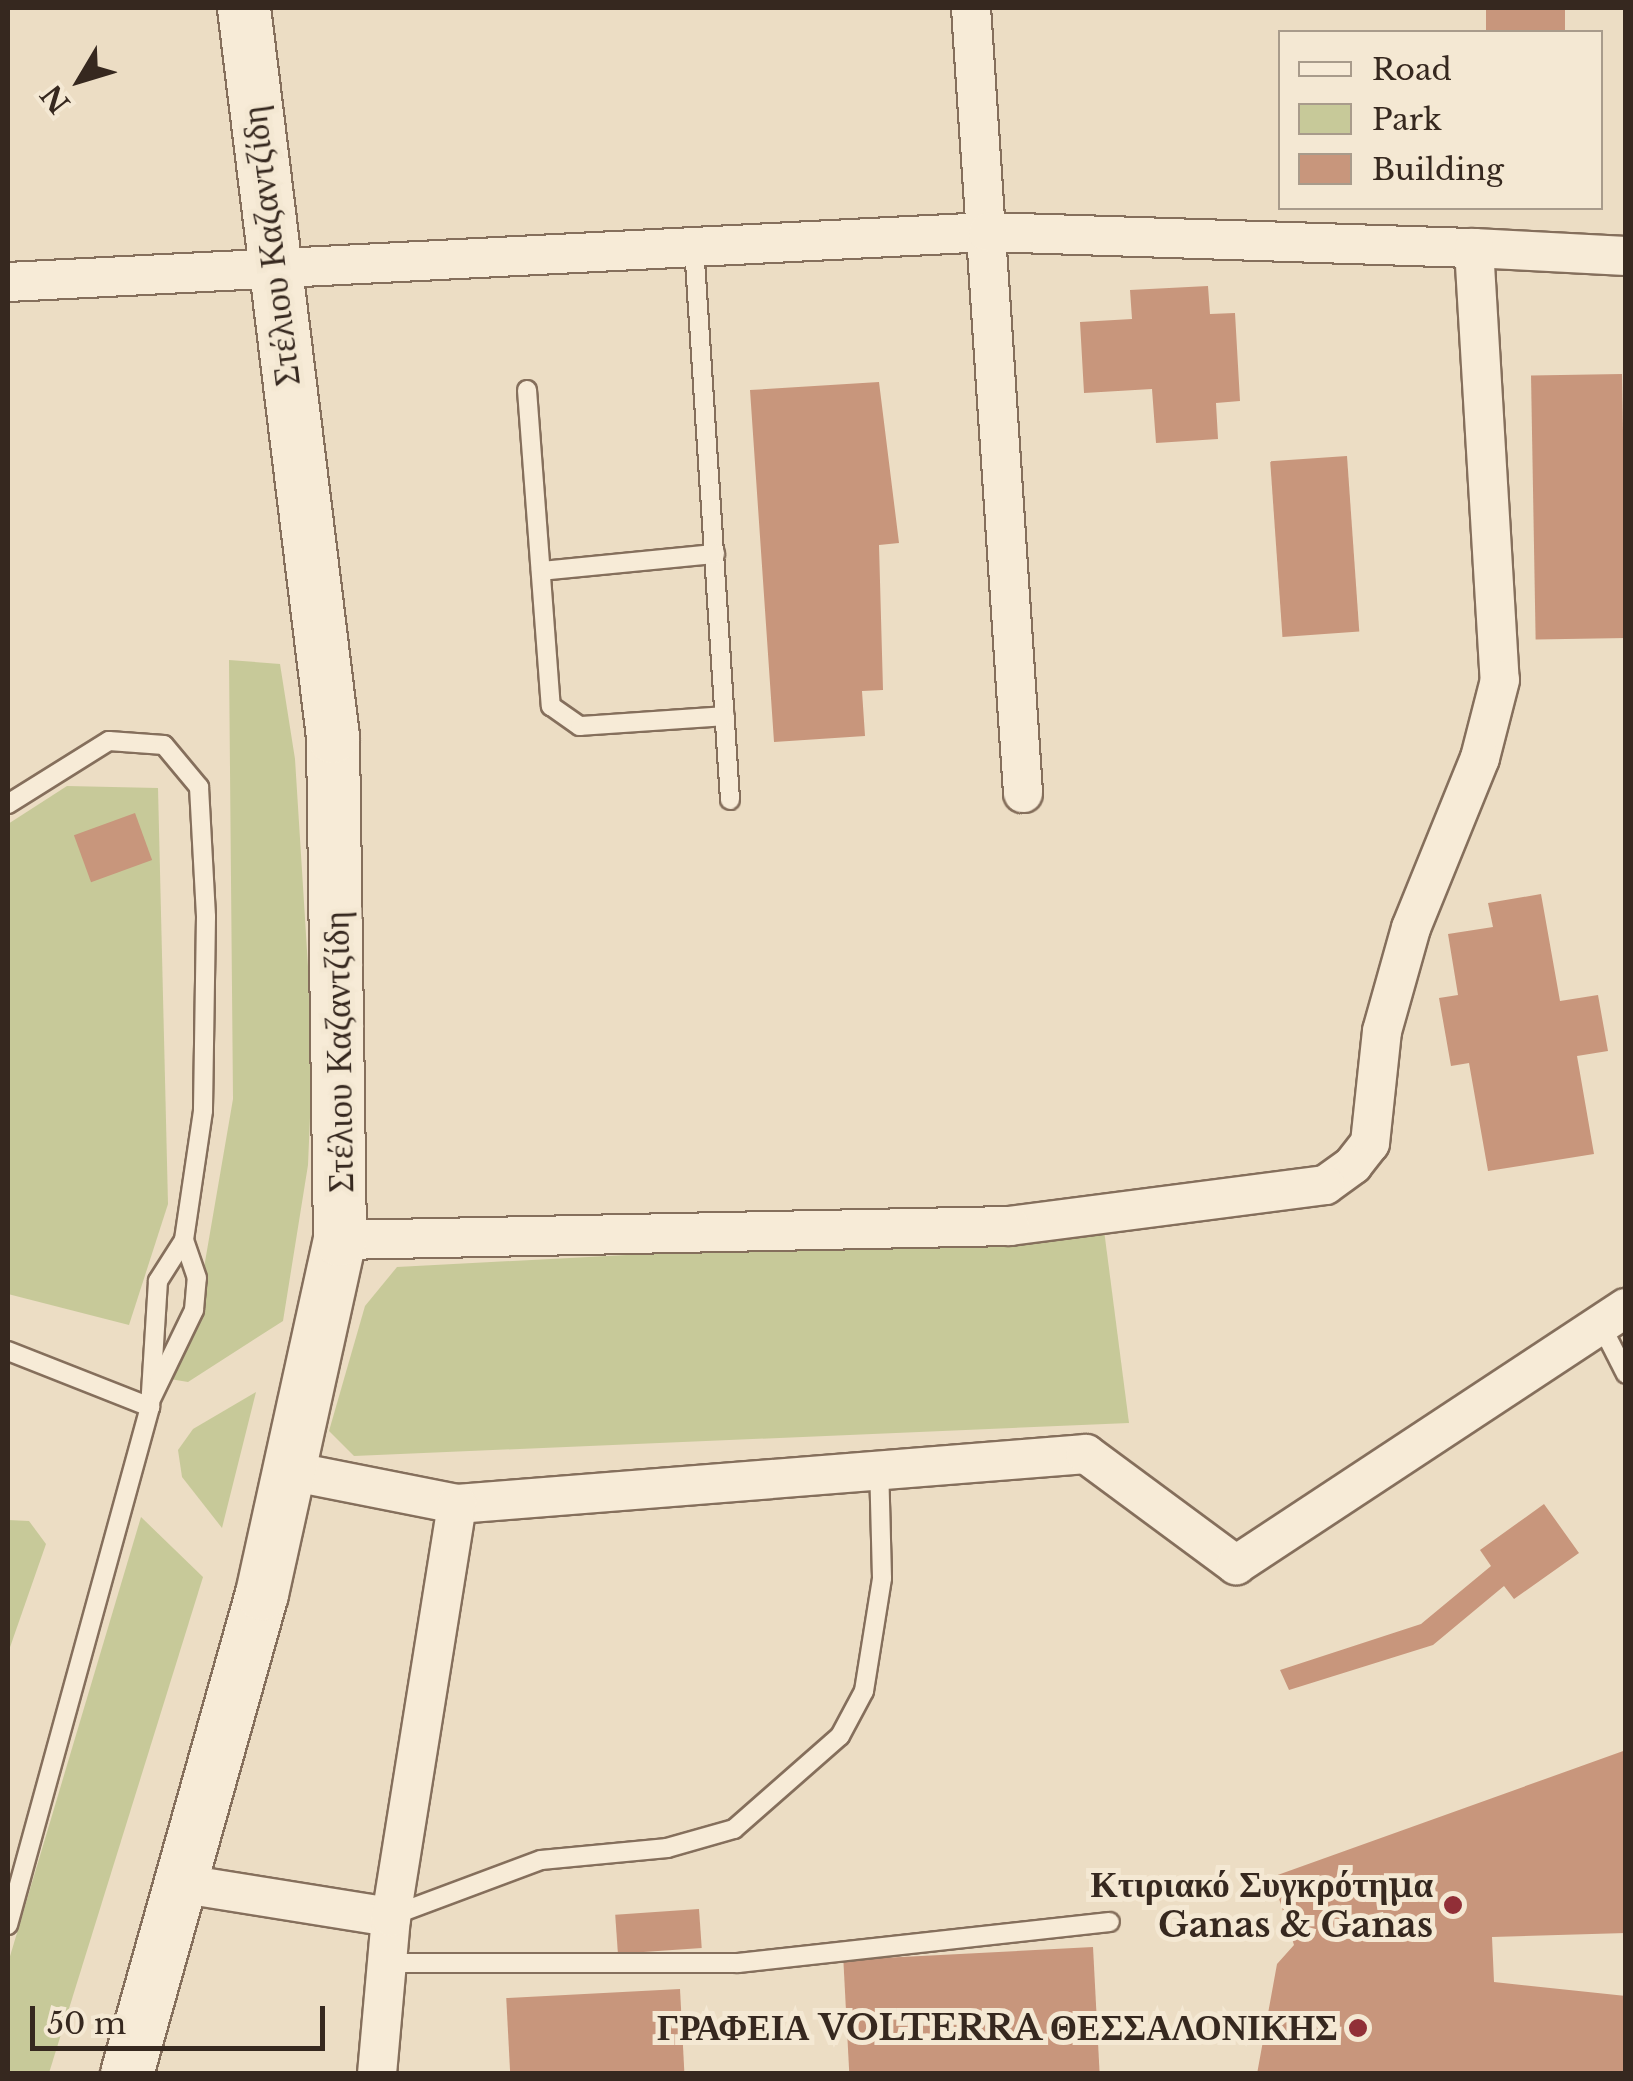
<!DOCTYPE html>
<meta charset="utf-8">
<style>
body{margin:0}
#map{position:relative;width:1633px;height:2081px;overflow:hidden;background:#ecddc4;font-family:"Libre Baskerville",serif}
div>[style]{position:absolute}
.green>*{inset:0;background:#c7c999}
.building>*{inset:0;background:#c8967c;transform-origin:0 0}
.roads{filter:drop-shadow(2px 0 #856f5c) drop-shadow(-2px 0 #856f5c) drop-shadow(0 2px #856f5c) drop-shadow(0 -2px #856f5c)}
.lane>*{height:18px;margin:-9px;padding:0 9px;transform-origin:9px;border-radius:9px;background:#f7ebd7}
.street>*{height:38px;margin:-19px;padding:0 19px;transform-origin:19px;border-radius:19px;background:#f7ebd7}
.secondary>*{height:52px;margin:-26px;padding:0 26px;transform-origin:26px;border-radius:26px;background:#f7ebd7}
.dots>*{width:28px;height:28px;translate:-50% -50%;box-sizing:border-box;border:5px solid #f4e8d3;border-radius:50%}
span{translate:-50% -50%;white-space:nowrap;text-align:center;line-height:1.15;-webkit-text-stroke:10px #f4e8d3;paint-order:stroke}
.street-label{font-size:35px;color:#36281f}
.poi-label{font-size:35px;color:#36281f;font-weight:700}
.right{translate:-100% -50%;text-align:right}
.frame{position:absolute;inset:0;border:10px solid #36281f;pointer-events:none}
.legend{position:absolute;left:1278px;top:30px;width:325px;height:180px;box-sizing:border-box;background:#f4e8d3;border:2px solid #a89b8b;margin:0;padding:12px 18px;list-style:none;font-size:30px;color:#36281f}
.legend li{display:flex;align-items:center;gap:20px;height:50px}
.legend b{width:50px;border:2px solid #a89b8b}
.north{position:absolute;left:30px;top:30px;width:100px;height:100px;-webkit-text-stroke:8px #f4e8d3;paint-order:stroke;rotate:232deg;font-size:28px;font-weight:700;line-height:40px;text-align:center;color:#36281f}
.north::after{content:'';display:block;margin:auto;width:35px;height:45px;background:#36281f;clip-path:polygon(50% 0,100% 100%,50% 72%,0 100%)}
.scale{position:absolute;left:30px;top:2006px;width:295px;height:45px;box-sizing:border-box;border:5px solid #36281f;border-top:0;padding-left:12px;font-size:30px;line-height:35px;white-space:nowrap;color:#36281f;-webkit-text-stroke:8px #f4e8d3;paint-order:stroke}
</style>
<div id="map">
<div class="green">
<div style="clip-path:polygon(229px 660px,280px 664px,295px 759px,313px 1046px,308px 1165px,283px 1321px,188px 1382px,170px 1379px,200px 1291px,233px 1099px)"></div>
<div style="clip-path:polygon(67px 786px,158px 788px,168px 1204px,129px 1325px,8px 1294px,8px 824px)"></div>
<div style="clip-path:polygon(1104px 1230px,1129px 1423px,354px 1456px,329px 1431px,365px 1306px,397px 1267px)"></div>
<div style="clip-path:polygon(256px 1392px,222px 1528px,182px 1477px,178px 1450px,193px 1429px)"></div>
<div style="clip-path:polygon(141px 1517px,203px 1577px,49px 2073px,8px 2073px,8px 1963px)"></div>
<div style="clip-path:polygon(8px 1520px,29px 1521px,46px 1544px,8px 1653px)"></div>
</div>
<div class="building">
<div style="left:1486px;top:8px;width:79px;height:24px"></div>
<div style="clip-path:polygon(1208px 286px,1210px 314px,1235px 313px,1240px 401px,1216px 403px,1218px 439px,1156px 443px,1152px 389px,1084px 393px,1080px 322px,1132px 319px,1130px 290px)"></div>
<div style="left:1622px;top:374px;width:264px;height:91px;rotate:89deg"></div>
<div style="clip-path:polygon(879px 382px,899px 543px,879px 545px,883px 690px,862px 691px,865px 736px,774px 742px,750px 390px)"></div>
<div style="left:1347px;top:456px;width:176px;height:77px;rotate:86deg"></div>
<div style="left:135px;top:813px;width:50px;height:65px;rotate:70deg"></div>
<div style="clip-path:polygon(1541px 894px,1560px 1001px,1598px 995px,1608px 1051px,1577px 1056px,1594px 1154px,1488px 1171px,1469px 1063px,1451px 1066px,1439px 998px,1458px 995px,1448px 934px,1493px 927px,1488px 903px)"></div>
<div style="clip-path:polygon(1544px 1504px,1579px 1553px,1514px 1599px,1504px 1586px,1433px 1645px,1289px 1690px,1280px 1670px,1421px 1624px,1491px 1566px,1480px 1550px)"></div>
<div style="clip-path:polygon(1626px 1750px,1626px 1933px,1492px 1937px,1494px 1982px,1626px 1996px,1626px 2074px,1257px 2074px,1277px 1964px,1294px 1945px,1272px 1877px)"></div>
<div style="left:699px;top:1909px;width:39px;height:84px;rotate:86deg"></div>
<div style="left:1093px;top:1947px;width:127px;height:250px;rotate:87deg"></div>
<div style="left:680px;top:1989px;width:85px;height:174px;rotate:87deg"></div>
</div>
<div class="roads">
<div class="lane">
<div style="left:694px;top:246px;width:555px;rotate:86.28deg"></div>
<div style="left:527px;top:390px;width:317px;rotate:85.7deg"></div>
<div style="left:551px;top:706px;width:35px;rotate:35deg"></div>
<div style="left:580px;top:726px;width:145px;rotate:-3.9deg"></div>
<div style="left:541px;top:571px;width:175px;rotate:-5.6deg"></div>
<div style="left:8px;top:804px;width:119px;rotate:-32deg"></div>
<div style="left:109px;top:741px;width:55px;rotate:4.2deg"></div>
<div style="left:164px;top:745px;width:55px;rotate:50.2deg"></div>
<div style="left:199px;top:787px;width:130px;rotate:86.9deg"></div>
<div style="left:206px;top:917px;width:194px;rotate:90.9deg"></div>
<div style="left:203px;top:1111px;width:130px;rotate:98.4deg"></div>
<div style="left:184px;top:1240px;width:49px;rotate:122.4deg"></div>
<div style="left:158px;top:1281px;width:126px;rotate:93.6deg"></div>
<div style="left:150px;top:1407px;width:537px;rotate:105.33deg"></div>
<div style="left:1600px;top:1323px;width:57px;rotate:63deg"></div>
<div style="left:8px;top:1351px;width:153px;rotate:21.5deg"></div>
<div style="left:152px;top:1397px;width:97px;rotate:-64.2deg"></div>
<div style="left:194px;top:1310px;width:32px;rotate:-85deg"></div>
<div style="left:197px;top:1278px;width:40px;rotate:-108.9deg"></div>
<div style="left:391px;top:1916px;width:160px;rotate:-20.5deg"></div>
<div style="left:541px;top:1860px;width:127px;rotate:-5.4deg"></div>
<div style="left:667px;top:1848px;width:70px;rotate:-15.8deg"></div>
<div style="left:734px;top:1829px;width:141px;rotate:-41.3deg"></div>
<div style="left:840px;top:1736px;width:51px;rotate:-61.9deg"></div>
<div style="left:864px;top:1691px;width:114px;rotate:-80.9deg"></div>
<div style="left:882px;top:1578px;width:111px;rotate:-91.5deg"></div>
<div style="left:386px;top:1963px;width:352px"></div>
<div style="left:738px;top:1963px;width:374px;rotate:-6.3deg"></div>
</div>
<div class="street">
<div style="left:971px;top:8px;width:787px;rotate:86.21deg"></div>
<div style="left:1474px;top:248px;width:152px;rotate:3deg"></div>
<div style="left:8px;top:282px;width:981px;rotate:-2.92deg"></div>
<div style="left:988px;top:232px;width:486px;rotate:1.9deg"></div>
<div style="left:1474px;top:248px;width:433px;rotate:86.6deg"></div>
<div style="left:1500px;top:680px;width:81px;rotate:104.4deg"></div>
<div style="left:1480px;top:758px;width:183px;rotate:112.1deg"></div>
<div style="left:1411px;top:928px;width:107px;rotate:105.7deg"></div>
<div style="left:1382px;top:1031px;width:113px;rotate:96.1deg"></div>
<div style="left:1370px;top:1143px;width:28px;rotate:128deg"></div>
<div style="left:1353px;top:1165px;width:34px;rotate:144deg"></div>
<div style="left:1325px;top:1185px;width:318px;rotate:172.6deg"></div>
<div style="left:1010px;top:1226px;width:670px;rotate:178.8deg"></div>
<div style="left:285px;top:1470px;width:175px;rotate:11.2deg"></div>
<div style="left:457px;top:1504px;width:631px;rotate:-4.54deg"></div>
<div style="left:1086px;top:1454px;width:187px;rotate:36.5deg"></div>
<div style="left:1236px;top:1565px;width:467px;rotate:-33.4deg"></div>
<div style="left:184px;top:1884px;width:210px;rotate:9.1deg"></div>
<div style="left:377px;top:2074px;width:158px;rotate:-84.9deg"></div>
<div style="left:391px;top:1917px;width:418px;rotate:-80.9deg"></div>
</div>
<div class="secondary">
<div style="left:127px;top:2074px;width:499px;rotate:-74.3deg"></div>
<div style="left:262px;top:1594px;width:362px;rotate:-77.6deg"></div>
<div style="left:340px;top:1240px;width:503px;rotate:-90.8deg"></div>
<div style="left:333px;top:737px;width:734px;rotate:-96.96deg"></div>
</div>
</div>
<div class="dots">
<div style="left:1453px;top:1905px;background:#912f37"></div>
<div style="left:1358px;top:2028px;background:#912f37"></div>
</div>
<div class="street-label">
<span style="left:271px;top:246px;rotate:-97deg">Στέλιου Καζαντζίδη</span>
<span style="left:339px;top:1052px;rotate:-91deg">Στέλιου Καζαντζίδη</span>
</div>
<div class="poi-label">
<span class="right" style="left:1433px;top:1905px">Κτιριακό Συγκρότημα<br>Ganas &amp; Ganas</span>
<span class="right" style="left:1338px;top:2028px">ΓΡΑΦΕΙΑ VOLTERRA ΘΕΣΣΑΛΟΝΙΚΗΣ</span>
</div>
<div class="frame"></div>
<ul class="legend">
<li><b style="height:12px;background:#f7ebd7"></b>Road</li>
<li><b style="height:28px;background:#c7c999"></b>Park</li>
<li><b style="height:28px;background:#c8967c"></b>Building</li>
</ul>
<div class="north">N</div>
<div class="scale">50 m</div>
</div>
